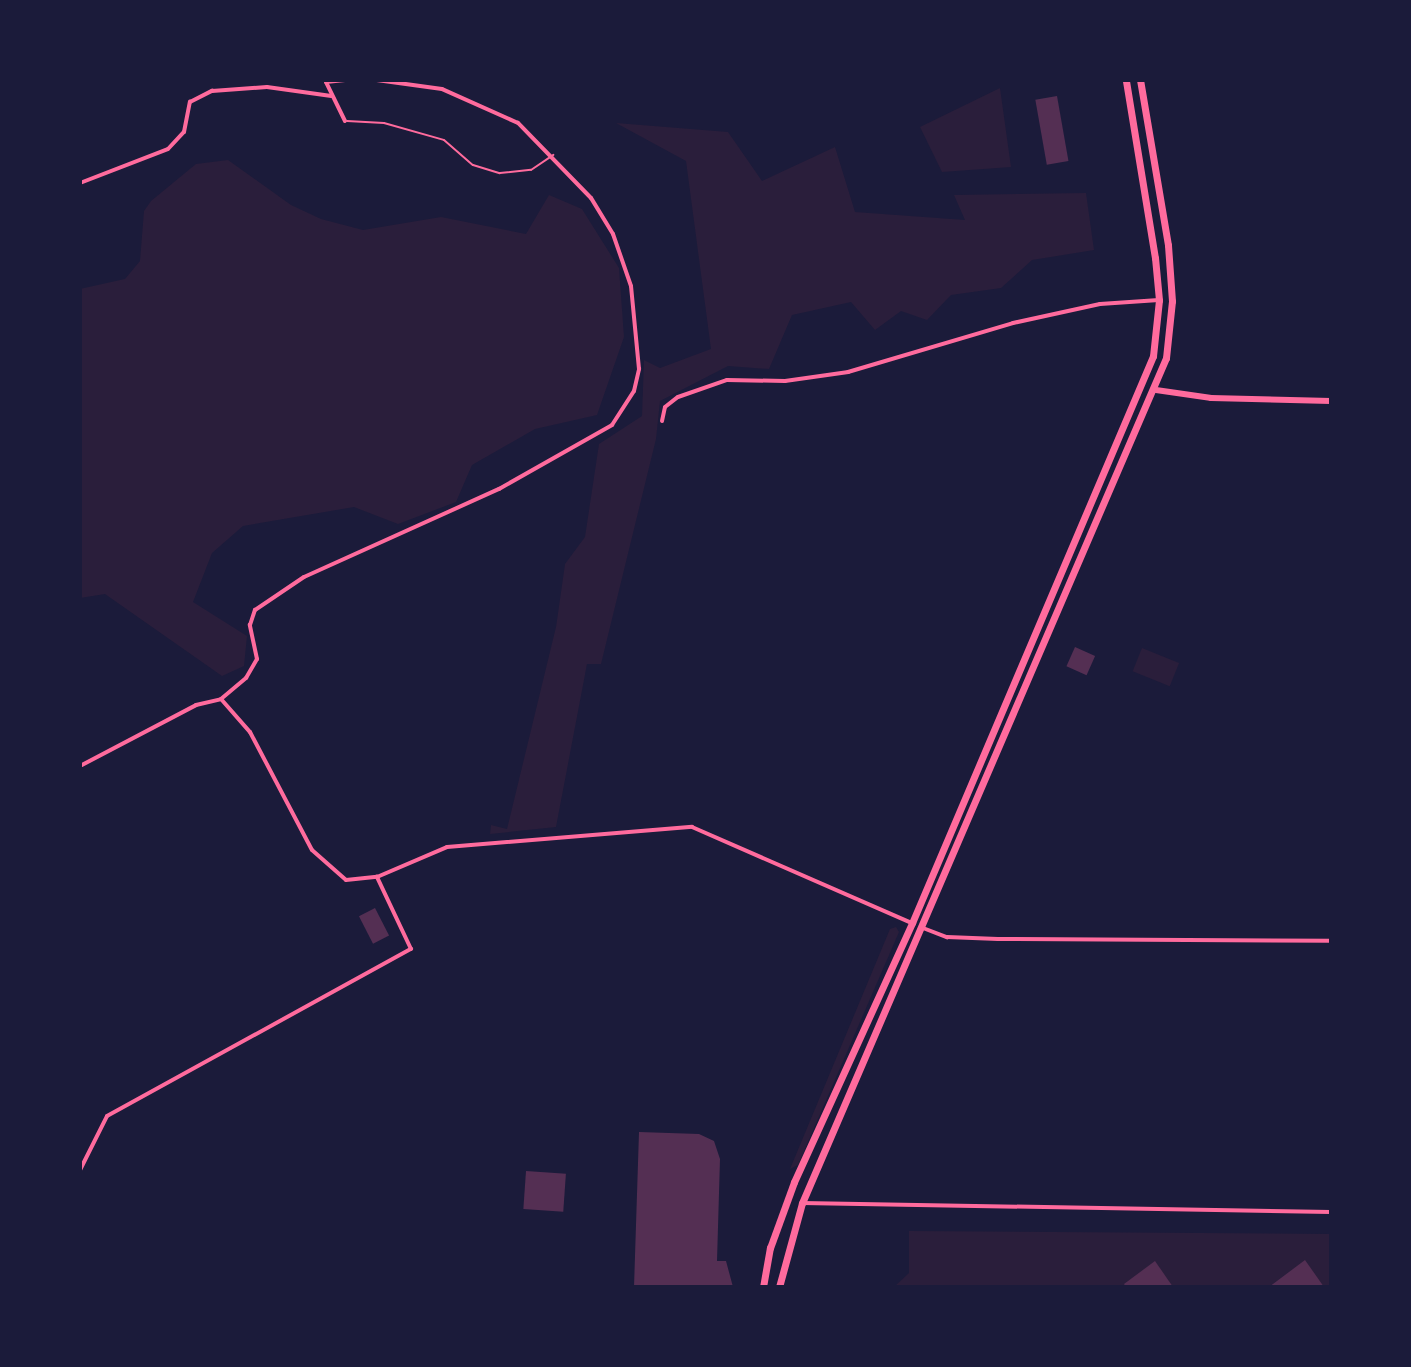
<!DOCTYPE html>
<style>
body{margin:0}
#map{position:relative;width:1411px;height:1367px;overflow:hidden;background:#1b1b3a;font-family:"Times New Roman",serif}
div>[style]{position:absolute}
.green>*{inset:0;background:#2a1e3b;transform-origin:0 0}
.building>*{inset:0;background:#542f53;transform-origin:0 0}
.service>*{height:2px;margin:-1px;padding:0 1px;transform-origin:1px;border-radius:1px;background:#ff6b9d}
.minor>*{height:4px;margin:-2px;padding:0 2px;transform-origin:2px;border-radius:2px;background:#ff6b9d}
.tertiary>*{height:6px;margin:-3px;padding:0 3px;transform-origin:3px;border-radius:3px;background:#ff6b9d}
.primary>*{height:7px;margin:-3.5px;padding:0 3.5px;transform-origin:3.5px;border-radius:3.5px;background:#ff6b9d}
span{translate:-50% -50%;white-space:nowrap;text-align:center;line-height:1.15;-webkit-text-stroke:6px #1b1b3a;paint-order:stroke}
.frame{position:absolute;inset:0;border:82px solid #1b1b3a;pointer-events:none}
</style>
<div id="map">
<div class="green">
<div style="clip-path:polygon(1000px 88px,1011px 167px,942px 172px,920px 127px)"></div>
<div style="clip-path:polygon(616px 123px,728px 132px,762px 181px,835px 147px,855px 212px,965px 220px,954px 195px,1086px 193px,1094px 250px,1032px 260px,1001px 288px,951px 295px,927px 320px,901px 311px,875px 330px,851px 302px,792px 315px,769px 369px,728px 366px,660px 401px,656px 439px,601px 664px,587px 664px,556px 827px,490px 834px,491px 825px,507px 829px,556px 627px,565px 564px,585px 537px,599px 444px,642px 416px,644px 360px,660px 368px,711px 349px,686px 161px)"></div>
<div style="clip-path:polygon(228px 160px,291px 205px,321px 219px,363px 230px,441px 217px,526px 234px,549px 195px,582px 209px,619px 268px,624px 337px,597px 415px,535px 429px,472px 465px,456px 502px,398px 524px,354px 507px,243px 526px,212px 553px,193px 602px,247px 636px,244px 666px,222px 676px,105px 594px,80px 598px,80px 289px,125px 279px,140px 261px,144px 211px,151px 201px,196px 164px)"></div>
<div style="left:1142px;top:648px;width:40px;height:25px;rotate:22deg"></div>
<div style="clip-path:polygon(896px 927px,899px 932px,798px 1165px,790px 1169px,890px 929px)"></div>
<div style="clip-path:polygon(909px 1231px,1331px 1234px,1331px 1287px,894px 1287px,909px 1273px)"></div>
</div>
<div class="building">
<div style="left:1057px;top:96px;width:66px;height:22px;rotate:80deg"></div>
<div style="left:1075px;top:647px;width:22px;height:21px;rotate:24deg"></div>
<div style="left:375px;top:908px;width:31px;height:18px;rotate:63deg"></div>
<div style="clip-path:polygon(639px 1132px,699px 1134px,714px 1141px,720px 1159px,717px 1261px,726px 1261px,733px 1287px,634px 1287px)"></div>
<div style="left:526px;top:1171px;width:40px;height:38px;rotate:4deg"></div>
<div style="clip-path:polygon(1305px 1260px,1324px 1287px,1269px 1287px)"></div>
<div style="clip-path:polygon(1155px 1261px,1173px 1287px,1126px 1287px,1124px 1284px)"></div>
</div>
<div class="service">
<div style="left:347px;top:121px;width:37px;rotate:3deg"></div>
<div style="left:384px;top:123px;width:62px;rotate:15.8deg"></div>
<div style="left:444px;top:140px;width:38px;rotate:41deg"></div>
<div style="left:473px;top:165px;width:28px;rotate:17deg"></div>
<div style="left:500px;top:173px;width:31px;rotate:-6deg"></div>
<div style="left:531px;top:170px;width:27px;rotate:-34deg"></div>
</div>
<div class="minor">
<div style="left:345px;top:121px;width:43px;rotate:-116deg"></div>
<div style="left:326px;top:82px;width:19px;rotate:-6deg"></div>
<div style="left:80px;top:183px;width:94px;rotate:-21.1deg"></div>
<div style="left:168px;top:149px;width:23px;rotate:-47deg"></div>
<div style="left:184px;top:132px;width:31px;rotate:-79deg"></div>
<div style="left:190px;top:102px;width:25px;rotate:-27deg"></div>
<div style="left:212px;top:91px;width:55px;rotate:-4.2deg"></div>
<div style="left:267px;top:87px;width:65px;rotate:8deg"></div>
<div style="left:662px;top:421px;width:14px;rotate:-78deg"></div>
<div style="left:665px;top:407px;width:16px;rotate:-38deg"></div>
<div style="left:678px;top:397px;width:52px;rotate:-19.1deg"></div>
<div style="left:727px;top:380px;width:58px;rotate:1deg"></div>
<div style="left:785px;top:381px;width:64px;rotate:-8.1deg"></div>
<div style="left:848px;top:372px;width:172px;rotate:-16.5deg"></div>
<div style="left:1013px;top:323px;width:89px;rotate:-12.3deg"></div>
<div style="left:1100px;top:304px;width:59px;rotate:-3.9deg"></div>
<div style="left:221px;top:699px;width:44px;rotate:48.7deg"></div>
<div style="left:250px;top:732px;width:133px;rotate:62.3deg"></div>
<div style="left:312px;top:850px;width:45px;rotate:41.4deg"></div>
<div style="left:346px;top:880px;width:31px;rotate:-6deg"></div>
<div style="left:377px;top:877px;width:76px;rotate:-23.2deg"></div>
<div style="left:447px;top:847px;width:246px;rotate:-4.7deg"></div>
<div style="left:692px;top:827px;width:240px;rotate:23.6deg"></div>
<div style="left:80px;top:766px;width:131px;rotate:-27.7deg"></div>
<div style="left:196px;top:705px;width:26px;rotate:-13deg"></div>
<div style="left:221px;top:699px;width:33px;rotate:-40deg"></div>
<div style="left:246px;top:678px;width:22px;rotate:-60deg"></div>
<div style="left:257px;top:659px;width:35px;rotate:-102deg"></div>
<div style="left:250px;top:625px;width:16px;rotate:-72deg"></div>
<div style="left:255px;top:610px;width:59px;rotate:-34deg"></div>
<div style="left:304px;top:577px;width:214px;rotate:-24.3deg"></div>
<div style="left:499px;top:489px;width:130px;rotate:-29.5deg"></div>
<div style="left:612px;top:425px;width:40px;rotate:-57.1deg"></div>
<div style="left:634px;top:391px;width:23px;rotate:-77deg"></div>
<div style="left:639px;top:369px;width:83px;rotate:-95.5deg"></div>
<div style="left:631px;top:286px;width:55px;rotate:-109.1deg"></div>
<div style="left:613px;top:234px;width:42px;rotate:-121.4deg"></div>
<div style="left:591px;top:198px;width:105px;rotate:-134.2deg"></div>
<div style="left:518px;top:123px;width:83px;rotate:-155.9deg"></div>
<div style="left:442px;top:89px;width:66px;rotate:-172.1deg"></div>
<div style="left:923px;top:928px;width:26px;rotate:21deg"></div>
<div style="left:947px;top:937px;width:51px;rotate:2.2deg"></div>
<div style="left:998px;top:939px;width:333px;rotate:0.3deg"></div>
<div style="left:80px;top:1170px;width:60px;rotate:-63.4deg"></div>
<div style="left:107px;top:1116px;width:347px;rotate:-28.8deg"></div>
<div style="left:411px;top:949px;width:80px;rotate:-115.3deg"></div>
<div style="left:802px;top:1203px;width:529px;rotate:0.97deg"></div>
</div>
<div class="tertiary">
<div style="left:1156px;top:390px;width:56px;rotate:8.3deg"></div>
<div style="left:1211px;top:398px;width:120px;rotate:1.4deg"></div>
</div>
<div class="primary">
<div style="left:763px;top:1287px;width:40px;rotate:-80deg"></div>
<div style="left:770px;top:1248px;width:70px;rotate:-70deg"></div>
<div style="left:794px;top:1182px;width:285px;rotate:-65.5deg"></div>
<div style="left:912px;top:923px;width:616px;rotate:-66.97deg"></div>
<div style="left:1153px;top:356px;width:56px;rotate:-83.9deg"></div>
<div style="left:1159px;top:300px;width:42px;rotate:-95.4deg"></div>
<div style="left:1155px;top:258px;width:180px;rotate:-99.3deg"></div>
<div style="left:779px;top:1287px;width:87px;rotate:-74.7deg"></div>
<div style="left:802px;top:1203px;width:920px;rotate:-66.7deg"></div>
<div style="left:1166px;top:358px;width:57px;rotate:-84deg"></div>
<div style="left:1172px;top:301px;width:56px;rotate:-94.1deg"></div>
<div style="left:1168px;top:245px;width:167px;rotate:-99.6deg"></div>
</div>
<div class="frame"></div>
</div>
